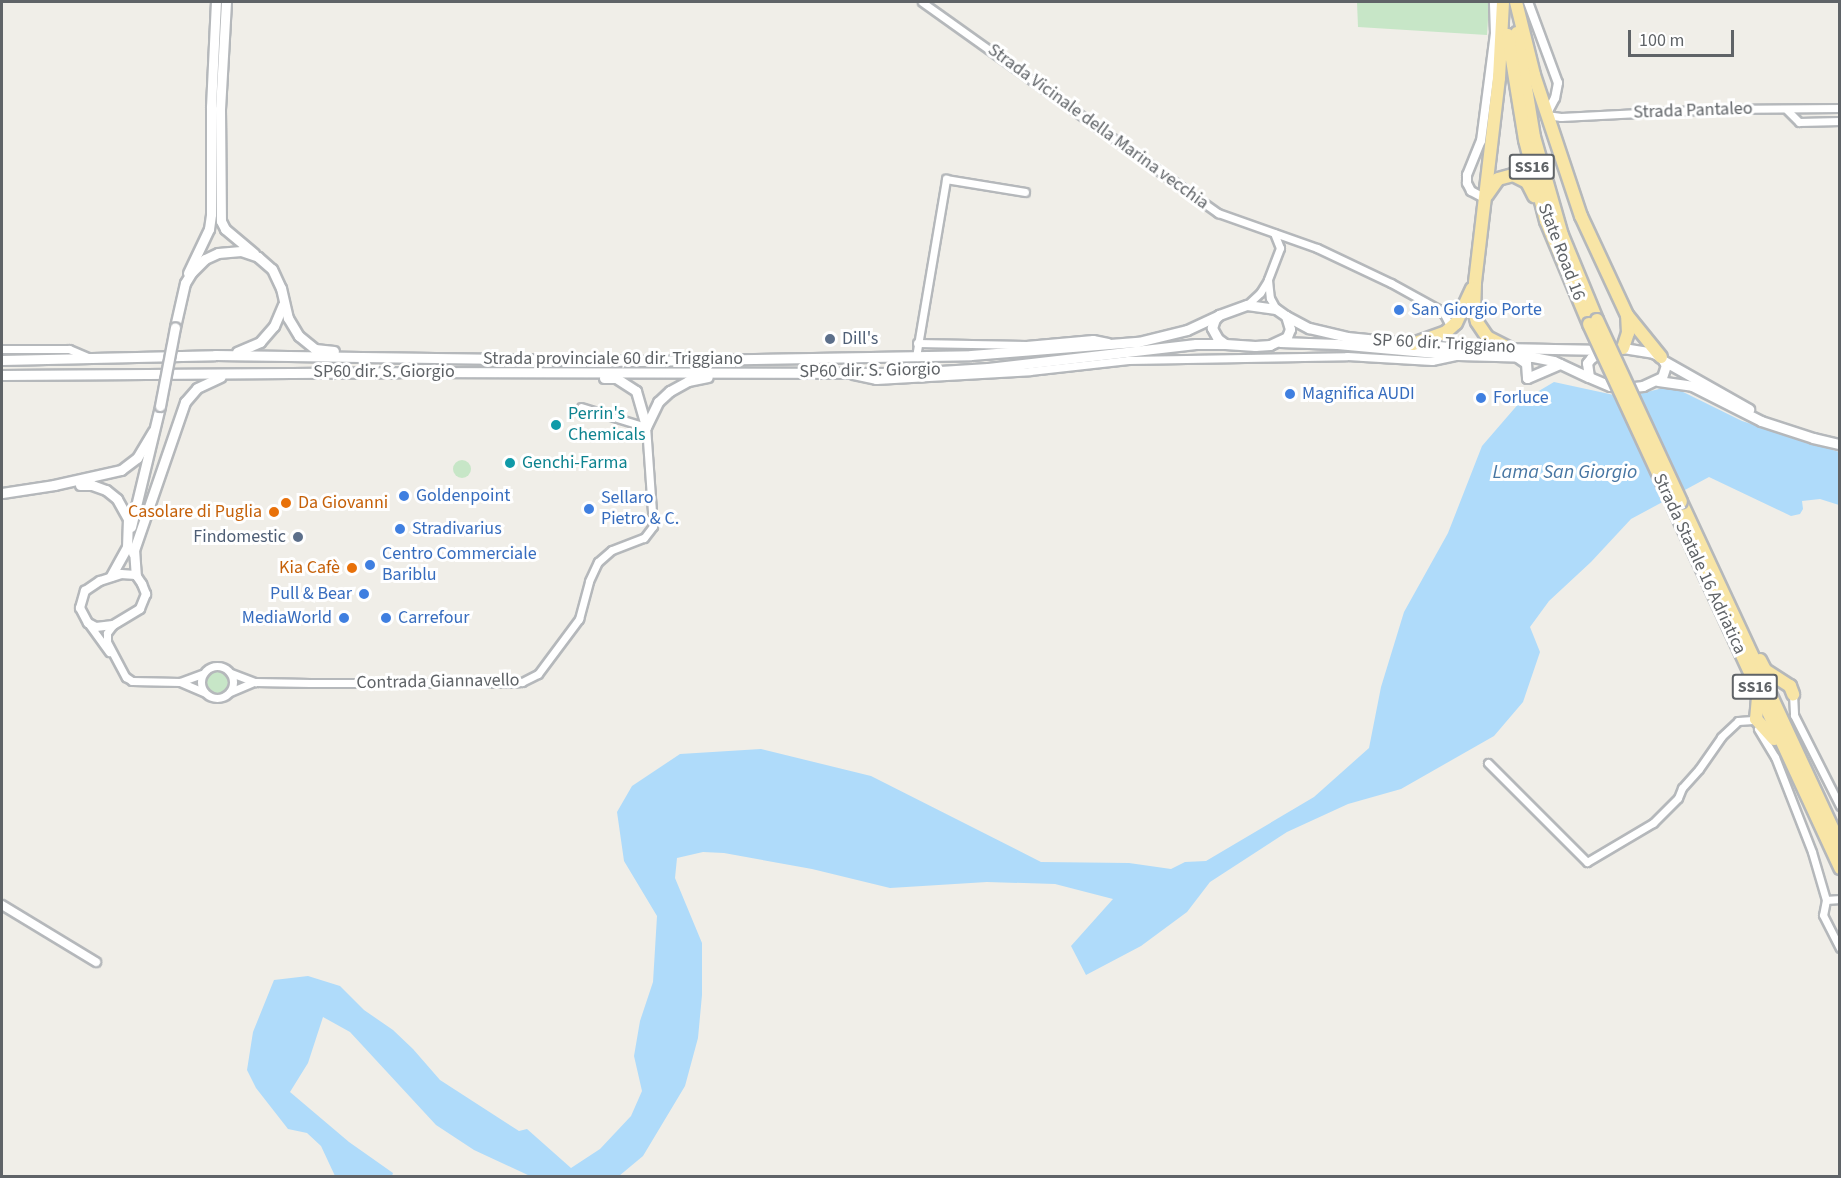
<!DOCTYPE html>
<meta charset="utf-8">
<style>
body{margin:0}
#map{position:relative;width:1841px;height:1178px;overflow:hidden;background:#f0eee8;font-family:"Source Sans 3",sans-serif}
div>[style]{position:absolute}
.green>*{inset:0;background:#c7e6c7}
.round{border-radius:50%}
.water>*{inset:0;background:#afdbfa}
.roads{filter:drop-shadow(2px 0 #b5b8bb) drop-shadow(-2px 0 #b5b8bb) drop-shadow(0 2px #b5b8bb) drop-shadow(0 -2px #b5b8bb)}
.minor>*{height:7px;margin:-3.5px;padding:0 3.5px;transform-origin:3.5px;border-radius:3.5px;background:#fff}
.minor>.ring{margin:-3.5px;padding:0;box-sizing:content-box;background:none;border:7px solid #fff;border-radius:50%}
.tertiary>*{height:8px;margin:-4px;padding:0 4px;transform-origin:4px;border-radius:4px;background:#fff}
.secondary>*{height:9px;margin:-4.5px;padding:0 4.5px;transform-origin:4.5px;border-radius:4.5px;background:#fff}
.trunk>*{height:12px;margin:-6px;padding:0 6px;transform-origin:6px;border-radius:6px;background:#f8e5a6}
.bridges{filter:drop-shadow(2px 0 #b4b7bb) drop-shadow(-2px 0 #b4b7bb) drop-shadow(0 2px #b4b7bb) drop-shadow(0 -2px #b4b7bb)}
.secondary-bridge>*{height:9px;margin:-4.5px;padding:0 4.5px;transform-origin:4.5px;border-radius:4.5px;background:#fff}
.trunk-bridge>*{height:12px;margin:-6px;padding:0 6px;transform-origin:6px;border-radius:6px;background:#f8e5a6}
.dots>*{width:16px;height:16px;translate:-50% -50%;box-sizing:border-box;border:3px solid #fff;border-radius:50%}
span{translate:-50% -50%;white-space:nowrap;text-align:center;line-height:1.15;-webkit-text-stroke:6px #fff;paint-order:stroke}
.shield-label span{padding:2px 4px;background:#fff;border:2px solid;border-radius:4px;-webkit-text-stroke-width:0}
.shield-label{font-size:16px;color:#5f6367;font-weight:700}
.street-label{font-size:18px;color:#5f6367}
.shop-label{font-size:18px;color:#366cbe}
.left{translate:0 -50%;text-align:left}
.right{translate:-100% -50%;text-align:right}
.service-label{font-size:18px;color:#4e5e75}
.culture-label{font-size:18px;color:#0d838f}
.food-label{font-size:18px;color:#c56008}
.water-label{font-size:20px;color:#4776a3;font-style:italic}
.frame{position:absolute;inset:0;border:3px solid #5f6367;pointer-events:none}
.scale{position:absolute;left:1628px;top:30px;width:106px;height:27px;box-sizing:border-box;border:3px solid #5f6367;border-top:0;padding-left:8px;font-size:18px;line-height:21px;white-space:nowrap;color:#5f6367;-webkit-text-stroke:4px #fff;paint-order:stroke}
</style>
<div id="map">
<div class="green">
<div style="clip-path:polygon(1357px 2px,1489px 3px,1487px 35px,1358px 27px)"></div>
<div class="round" style="left:453px;top:460px;width:18px;height:18px"></div>
<div class="round" style="left:206px;top:671px;width:22px;height:22px"></div>
</div>
<div class="water">
<div style="clip-path:polygon(1554px 382px,1614px 395px,1639px 394px,1671px 386px,1742px 421px,1839px 452px,1839px 505px,1820px 499px,1802px 501px,1803px 509px,1800px 514px,1791px 516px,1709px 477px,1631px 519px,1591px 562px,1549px 601px,1530px 627px,1540px 652px,1523px 702px,1494px 736px,1401px 789px,1348px 804px,1287px 832px,1210px 882px,1187px 912px,1141px 946px,1086px 975px,1071px 946px,1113px 899px,1055px 884px,987px 882px,890px 888px,812px 869px,724px 853px,703px 852px,677px 858px,675px 878px,702px 943px,702px 995px,698px 1038px,685px 1086px,643px 1156px,619px 1176px,530px 1176px,474px 1150px,436px 1125px,350px 1032px,323px 1017px,308px 1063px,290px 1092px,349px 1142px,393px 1173px,392px 1176px,335px 1176px,321px 1146px,307px 1133px,288px 1129px,256px 1088px,247px 1070px,253px 1032px,274px 980px,308px 976px,340px 986px,364px 1010px,393px 1030px,413px 1049px,440px 1080px,519px 1131px,527px 1129px,571px 1168px,600px 1149px,631px 1116px,642px 1091px,634px 1056px,640px 1021px,653px 982px,657px 916px,624px 861px,617px 812px,632px 786px,680px 754px,761px 749px,871px 776px,1041px 862px,1129px 863px,1171px 869px,1185px 862px,1206px 861px,1314px 797px,1369px 748px,1381px 687px,1404px 612px,1448px 533px,1482px 446px,1520px 402px)"></div>
</div>
<div class="roads">
<div class="minor">
<div style="left:922px;top:2px;width:364px;rotate:35.5deg"></div>
<div style="left:1218px;top:213px;width:105px;rotate:19.5deg"></div>
<div style="left:1317px;top:248px;width:82px;rotate:25.3deg"></div>
<div style="left:1391px;top:283px;width:54px;rotate:29deg"></div>
<div style="left:1438px;top:309px;width:8px;rotate:40deg"></div>
<div style="left:1444px;top:314px;width:16px;rotate:63deg"></div>
<div style="left:1787px;top:110px;width:17px;rotate:45deg"></div>
<div style="left:1799px;top:122px;width:41px;rotate:-1.4deg"></div>
<div style="left:1546px;top:115px;width:15px;rotate:8deg"></div>
<div style="left:1561px;top:117px;width:157px;rotate:-2.9deg"></div>
<div style="left:1718px;top:109px;width:122px;rotate:-0.5deg"></div>
<div style="left:1274px;top:233px;width:16px;rotate:68deg"></div>
<div style="left:1280px;top:248px;width:34px;rotate:111deg"></div>
<div style="left:1268px;top:280px;width:18px;rotate:84deg"></div>
<div style="left:1270px;top:298px;width:13px;rotate:61deg"></div>
<div style="left:1247px;top:305px;width:18px;rotate:-43deg"></div>
<div style="left:1260px;top:293px;width:15px;rotate:-58deg"></div>
<div style="left:917px;top:343px;width:109px;rotate:1.1deg"></div>
<div style="left:1026px;top:345px;width:67px;rotate:-5.1deg"></div>
<div style="left:1093px;top:339px;width:15px;rotate:11deg"></div>
<div style="left:2px;top:349px;width:67px"></div>
<div style="left:69px;top:349px;width:21px;rotate:23deg"></div>
<div style="left:916px;top:357px;width:181px;rotate:-80.4deg"></div>
<div style="left:946px;top:179px;width:80px;rotate:9.3deg"></div>
<div style="left:853px;top:375px;width:24px;rotate:12deg"></div>
<div style="left:876px;top:380px;width:154px;rotate:-3.3deg"></div>
<div style="left:1030px;top:371px;width:99px;rotate:-6.4deg"></div>
<div style="left:1128px;top:360px;width:219px;rotate:-1deg"></div>
<div style="left:1347px;top:356px;width:85px;rotate:3.4deg"></div>
<div style="left:1432px;top:361px;width:24px;rotate:-12deg"></div>
<div style="left:88px;top:623px;width:36px;rotate:54deg"></div>
<div style="left:113px;top:625px;width:10px;rotate:127deg"></div>
<div style="left:107px;top:633px;width:9px;rotate:90deg"></div>
<div style="left:107px;top:642px;width:40px;rotate:62deg"></div>
<div style="left:126px;top:677px;width:7px;rotate:34deg"></div>
<div style="left:132px;top:681px;width:48px;rotate:1.2deg"></div>
<div style="left:180px;top:682px;width:26px;rotate:23deg"></div>
<div class="ring" style="left:201px;top:666px;width:25px;height:25px"></div>
<div style="left:231px;top:673px;width:26px;rotate:21deg"></div>
<div style="left:255px;top:682px;width:55px;rotate:1deg"></div>
<div style="left:310px;top:683px;width:196px"></div>
<div style="left:506px;top:683px;width:16px;rotate:-4deg"></div>
<div style="left:522px;top:682px;width:18px;rotate:-27deg"></div>
<div style="left:538px;top:674px;width:69px;rotate:-53.3deg"></div>
<div style="left:579px;top:619px;width:39px;rotate:-75deg"></div>
<div style="left:589px;top:581px;width:21px;rotate:-65deg"></div>
<div style="left:598px;top:562px;width:18px;rotate:-41deg"></div>
<div style="left:612px;top:550px;width:34px;rotate:-21deg"></div>
<div style="left:644px;top:538px;width:15px;rotate:-53deg"></div>
<div style="left:653px;top:526px;width:99px;rotate:-94deg"></div>
<div style="left:646px;top:427px;width:68px;rotate:-162.9deg"></div>
<div style="left:180px;top:682px;width:23px;rotate:-20deg"></div>
<div style="left:230px;top:692px;width:25px;rotate:-23deg"></div>
<div style="left:1793px;top:694px;width:21px;rotate:87deg"></div>
<div style="left:1794px;top:715px;width:102px;rotate:63.2deg"></div>
<div style="left:1758px;top:729px;width:33px;rotate:59deg"></div>
<div style="left:1775px;top:757px;width:102px;rotate:68.7deg"></div>
<div style="left:1812px;top:852px;width:50px;rotate:73.7deg"></div>
<div style="left:1826px;top:900px;width:15px;rotate:101deg"></div>
<div style="left:1823px;top:915px;width:37px;rotate:63deg"></div>
<div style="left:1488px;top:763px;width:140px;rotate:45deg"></div>
<div style="left:1587px;top:862px;width:77px;rotate:-30.6deg"></div>
<div style="left:1653px;top:823px;width:35px;rotate:-45deg"></div>
<div style="left:1678px;top:798px;width:11px;rotate:-68deg"></div>
<div style="left:1682px;top:788px;width:25px;rotate:-48deg"></div>
<div style="left:1699px;top:769px;width:39px;rotate:-55deg"></div>
<div style="left:1721px;top:737px;width:23px;rotate:-43deg"></div>
<div style="left:1738px;top:721px;width:15px;rotate:-4deg"></div>
<div style="left:1826px;top:900px;width:14px;rotate:-4deg"></div>
</div>
<div class="tertiary">
<div style="left:1528px;top:2px;width:86px;rotate:69.7deg"></div>
<div style="left:1558px;top:83px;width:15px;rotate:101deg"></div>
<div style="left:1555px;top:98px;width:19px;rotate:118deg"></div>
<div style="left:1486px;top:199px;width:17px;rotate:-152deg"></div>
<div style="left:1471px;top:191px;width:9px;rotate:-117deg"></div>
<div style="left:1467px;top:183px;width:8px;rotate:-90deg"></div>
<div style="left:1467px;top:175px;width:37px;rotate:-68deg"></div>
<div style="left:1481px;top:141px;width:109px;rotate:-82.6deg"></div>
<div style="left:1495px;top:33px;width:31px;rotate:-92deg"></div>
<div style="left:121px;top:574px;width:15px;rotate:4deg"></div>
<div style="left:136px;top:575px;width:11px;rotate:56deg"></div>
<div style="left:142px;top:584px;width:11px;rotate:68deg"></div>
<div style="left:146px;top:594px;width:16px;rotate:112deg"></div>
<div style="left:140px;top:609px;width:31px;rotate:149deg"></div>
<div style="left:113px;top:625px;width:17px;rotate:173deg"></div>
<div style="left:96px;top:627px;width:9px;rotate:-153deg"></div>
<div style="left:88px;top:623px;width:17px;rotate:-118deg"></div>
<div style="left:80px;top:608px;width:18px;rotate:-74deg"></div>
<div style="left:85px;top:591px;width:18px;rotate:-34deg"></div>
<div style="left:100px;top:581px;width:22px;rotate:-18deg"></div>
<div style="left:2px;top:905px;width:110px;rotate:31.2deg"></div>
</div>
<div class="secondary">
<div style="left:226px;top:2px;width:107px;rotate:93.2deg"></div>
<div style="left:220px;top:109px;width:112px;rotate:89.5deg"></div>
<div style="left:221px;top:221px;width:9px;rotate:63deg"></div>
<div style="left:225px;top:229px;width:38px;rotate:40deg"></div>
<div style="left:188px;top:273px;width:49px;rotate:-64.5deg"></div>
<div style="left:209px;top:229px;width:15px;rotate:-82deg"></div>
<div style="left:211px;top:214px;width:107px;rotate:-90deg"></div>
<div style="left:211px;top:107px;width:105px;rotate:-87.3deg"></div>
<div style="left:1247px;top:305px;width:29px;rotate:8deg"></div>
<div style="left:1276px;top:309px;width:12px;rotate:35deg"></div>
<div style="left:1286px;top:316px;width:14px;rotate:73deg"></div>
<div style="left:1290px;top:329px;width:9px;rotate:111deg"></div>
<div style="left:1287px;top:337px;width:19px;rotate:155deg"></div>
<div style="left:1270px;top:345px;width:15px;rotate:176deg"></div>
<div style="left:1255px;top:346px;width:30px;rotate:-176deg"></div>
<div style="left:1225px;top:344px;width:9px;rotate:-144deg"></div>
<div style="left:1218px;top:339px;width:13px;rotate:-119deg"></div>
<div style="left:1212px;top:328px;width:9px;rotate:-72deg"></div>
<div style="left:1215px;top:319px;width:6px;rotate:-45deg"></div>
<div style="left:1219px;top:315px;width:30px;rotate:-20deg"></div>
<div style="left:1286px;top:316px;width:26px;rotate:28deg"></div>
<div style="left:1309px;top:328px;width:39px;rotate:13deg"></div>
<div style="left:1347px;top:337px;width:102px;rotate:5.6deg"></div>
<div style="left:1449px;top:347px;width:157px;rotate:1.1deg"></div>
<div style="left:175px;top:327px;width:45px;rotate:-77.2deg"></div>
<div style="left:185px;top:283px;width:13px;rotate:-58deg"></div>
<div style="left:192px;top:272px;width:18px;rotate:-45deg"></div>
<div style="left:205px;top:259px;width:14px;rotate:-25deg"></div>
<div style="left:218px;top:253px;width:23px;rotate:-5deg"></div>
<div style="left:241px;top:251px;width:18px;rotate:19deg"></div>
<div style="left:258px;top:257px;width:18px;rotate:41deg"></div>
<div style="left:272px;top:269px;width:21px;rotate:65deg"></div>
<div style="left:281px;top:288px;width:31px;rotate:77deg"></div>
<div style="left:288px;top:318px;width:21px;rotate:59deg"></div>
<div style="left:299px;top:336px;width:21px;rotate:39deg"></div>
<div style="left:315px;top:349px;width:19px;rotate:6deg"></div>
<div style="left:1280px;top:342px;width:57px;rotate:2deg"></div>
<div style="left:1337px;top:344px;width:121px;rotate:5.2deg"></div>
<div style="left:1458px;top:355px;width:75px;rotate:1.5deg"></div>
<div style="left:1533px;top:357px;width:21px;rotate:11deg"></div>
<div style="left:1554px;top:361px;width:38px;rotate:25deg"></div>
<div style="left:1623px;top:348px;width:30px;rotate:9deg"></div>
<div style="left:1653px;top:353px;width:9px;rotate:27deg"></div>
<div style="left:1661px;top:357px;width:9px;rotate:58deg"></div>
<div style="left:1666px;top:365px;width:13px;rotate:108deg"></div>
<div style="left:1662px;top:377px;width:21px;rotate:155deg"></div>
<div style="left:1643px;top:386px;width:18px;rotate:174deg"></div>
<div style="left:1625px;top:388px;width:15px;rotate:-172deg"></div>
<div style="left:1610px;top:386px;width:23px;rotate:-157deg"></div>
<div style="left:1589px;top:377px;width:14px;rotate:-98deg"></div>
<div style="left:1587px;top:363px;width:6px;rotate:-51deg"></div>
<div style="left:1591px;top:358px;width:17px;rotate:-28deg"></div>
<div style="left:1606px;top:350px;width:17px;rotate:-7deg"></div>
<div style="left:237px;top:352px;width:25px;rotate:-23deg"></div>
<div style="left:260px;top:342px;width:21px;rotate:-49deg"></div>
<div style="left:274px;top:326px;width:23px;rotate:-67deg"></div>
<div style="left:1517px;top:357px;width:11px;rotate:34deg"></div>
<div style="left:1526px;top:363px;width:15px;rotate:86deg"></div>
<div style="left:2px;top:360px;width:213px;rotate:-1.3deg"></div>
<div style="left:215px;top:355px;width:424px;rotate:0.8deg"></div>
<div style="left:639px;top:361px;width:332px;rotate:-1deg"></div>
<div style="left:971px;top:355px;width:168px;rotate:-4.5deg"></div>
<div style="left:1138px;top:342px;width:50px;rotate:-13.8deg"></div>
<div style="left:1187px;top:330px;width:35px;rotate:-25deg"></div>
<div style="left:1664px;top:361px;width:98px;rotate:29.5deg"></div>
<div style="left:2px;top:375px;width:398px;rotate:-0.4deg"></div>
<div style="left:400px;top:372px;width:508px;rotate:0.11deg"></div>
<div style="left:908px;top:373px;width:80px;rotate:-3.6deg"></div>
<div style="left:988px;top:368px;width:209px;rotate:-6.6deg"></div>
<div style="left:1196px;top:344px;width:29px"></div>
<div style="left:604px;top:378px;width:12px"></div>
<div style="left:616px;top:378px;width:24px;rotate:33deg"></div>
<div style="left:636px;top:391px;width:37px;rotate:74deg"></div>
<div style="left:1527px;top:378px;width:36px;rotate:-23deg"></div>
<div style="left:1658px;top:381px;width:34px;rotate:8deg"></div>
<div style="left:1692px;top:386px;width:77px;rotate:26.9deg"></div>
<div style="left:1761px;top:421px;width:55px;rotate:18.1deg"></div>
<div style="left:1813px;top:438px;width:28px;rotate:13deg"></div>
<div style="left:646px;top:427px;width:28px;rotate:-64deg"></div>
<div style="left:658px;top:402px;width:16px;rotate:-43deg"></div>
<div style="left:670px;top:391px;width:21px;rotate:-29deg"></div>
<div style="left:688px;top:381px;width:20px;rotate:-11deg"></div>
<div style="left:80px;top:485px;width:12px"></div>
<div style="left:92px;top:485px;width:15px;rotate:20deg"></div>
<div style="left:106px;top:490px;width:14px;rotate:39deg"></div>
<div style="left:117px;top:499px;width:23px;rotate:61deg"></div>
<div style="left:128px;top:519px;width:28px;rotate:92deg"></div>
<div style="left:127px;top:547px;width:33px;rotate:119deg"></div>
<div style="left:2px;top:493px;width:53px;rotate:-8.7deg"></div>
<div style="left:54px;top:485px;width:69px;rotate:-12.6deg"></div>
<div style="left:121px;top:470px;width:20px;rotate:-37deg"></div>
<div style="left:137px;top:458px;width:31px;rotate:-59deg"></div>
<div style="left:131px;top:527px;width:124px;rotate:-76.5deg"></div>
<div style="left:134px;top:549px;width:26px;rotate:86deg"></div>
<div style="left:133px;top:553px;width:160px;rotate:-71deg"></div>
<div style="left:185px;top:402px;width:18px;rotate:-49deg"></div>
<div style="left:197px;top:388px;width:26px;rotate:-25deg"></div>
</div>
<div class="trunk">
<div style="left:1503px;top:2px;width:76px;rotate:93deg"></div>
<div style="left:1499px;top:78px;width:206px;rotate:96.7deg"></div>
<div style="left:1475px;top:283px;width:28px;rotate:92deg"></div>
<div style="left:1474px;top:311px;width:11px;rotate:75deg"></div>
<div style="left:1477px;top:322px;width:18px;rotate:56deg"></div>
<div style="left:1487px;top:337px;width:25px;rotate:27deg"></div>
<div style="left:1516px;top:2px;width:75px;rotate:76.1deg"></div>
<div style="left:1534px;top:75px;width:149px;rotate:71.6deg"></div>
<div style="left:1581px;top:216px;width:109px;rotate:65.1deg"></div>
<div style="left:1627px;top:315px;width:54px;rotate:51deg"></div>
<div style="left:1517px;top:33px;width:105px;rotate:80.7deg"></div>
<div style="left:1534px;top:137px;width:102px;rotate:74.1deg"></div>
<div style="left:1562px;top:235px;width:92px;rotate:67.6deg"></div>
<div style="left:1508px;top:35px;width:106px;rotate:80.8deg"></div>
<div style="left:1525px;top:140px;width:84px;rotate:75.5deg"></div>
<div style="left:1546px;top:221px;width:112px;rotate:67.3deg"></div>
<div style="left:1487px;top:195px;width:19px;rotate:-55deg"></div>
<div style="left:1498px;top:179px;width:16px;rotate:-15deg"></div>
<div style="left:1513px;top:175px;width:16px;rotate:27deg"></div>
<div style="left:1527px;top:182px;width:16px;rotate:63deg"></div>
<div style="left:1413px;top:344px;width:35px;rotate:-20deg"></div>
<div style="left:1446px;top:332px;width:13px;rotate:-42deg"></div>
<div style="left:1456px;top:323px;width:38px;rotate:-65deg"></div>
<div style="left:1623px;top:348px;width:16px;rotate:-72deg"></div>
<div style="left:1628px;top:333px;width:17px;rotate:-93deg"></div>
<div style="left:1681px;top:502px;width:378px;rotate:65.1deg"></div>
<div style="left:1673px;top:506px;width:399px;rotate:65.2deg"></div>
<div style="left:1760px;top:660px;width:11px;rotate:63deg"></div>
<div style="left:1765px;top:670px;width:30px;rotate:33deg"></div>
<div style="left:1790px;top:686px;width:9px;rotate:69deg"></div>
<div style="left:1758px;top:697px;width:22px;rotate:95deg"></div>
<div style="left:1756px;top:719px;width:27px;rotate:48deg"></div>
</div>
</div>
<div class="bridges">
<div class="secondary-bridge">
<div style="left:160px;top:406px;width:80px;rotate:-79.2deg"></div>
</div>
<div class="trunk-bridge">
<div style="left:1597px;top:320px;width:200px;rotate:65.2deg"></div>
<div style="left:1589px;top:324px;width:200px;rotate:65.2deg"></div>
</div>
</div>
<div class="dots">
<div style="left:1399px;top:310px;background:#3f7fe0"></div>
<div style="left:830px;top:339px;background:#5c6f8a"></div>
<div style="left:1290px;top:394px;background:#3f7fe0"></div>
<div style="left:1481px;top:398px;background:#3f7fe0"></div>
<div style="left:556px;top:425px;background:#0f9aa8"></div>
<div style="left:510px;top:463px;background:#0f9aa8"></div>
<div style="left:404px;top:496px;background:#3f7fe0"></div>
<div style="left:286px;top:503px;background:#e8710a"></div>
<div style="left:589px;top:509px;background:#3f7fe0"></div>
<div style="left:274px;top:512px;background:#e8710a"></div>
<div style="left:400px;top:529px;background:#3f7fe0"></div>
<div style="left:298px;top:537px;background:#5c6f8a"></div>
<div style="left:370px;top:565px;background:#3f7fe0"></div>
<div style="left:352px;top:568px;background:#e8710a"></div>
<div style="left:364px;top:594px;background:#3f7fe0"></div>
<div style="left:344px;top:618px;background:#3f7fe0"></div>
<div style="left:386px;top:618px;background:#3f7fe0"></div>
</div>
<div class="shield-label">
<span style="left:1532px;top:167px">SS16</span>
<span style="left:1755px;top:687px">SS16</span>
</div>
<div class="street-label">
<span style="left:1693px;top:111px;rotate:-2deg">Strada Pantaleo</span>
<span style="left:1098px;top:127px;rotate:36deg">Strada Vicinale della Marina vecchia</span>
<span style="left:1561px;top:252px;rotate:69deg">State Road 16</span>
<span style="left:1444px;top:344px;rotate:3deg">SP 60 dir. Triggiano</span>
<span style="left:613px;top:359px">Strada provinciale 60 dir. Triggiano</span>
<span style="left:870px;top:371px;rotate:-1deg">SP60 dir. S. Giorgio</span>
<span style="left:384px;top:372px">SP60 dir. S. Giorgio</span>
<span style="left:1699px;top:564px;rotate:65deg">Strada Statale 16 Adriatica</span>
<span style="left:438px;top:682px;rotate:-1deg">Contrada Giannavello</span>
</div>
<div class="shop-label">
<span class="left" style="left:1411px;top:310px">San Giorgio Porte</span>
<span class="left" style="left:1302px;top:394px">Magnifica AUDI</span>
<span class="left" style="left:1493px;top:398px">Forluce</span>
<span class="left" style="left:416px;top:496px">Goldenpoint</span>
<span class="left" style="left:601px;top:509px">Sellaro<br>Pietro &amp; C.</span>
<span class="left" style="left:412px;top:529px">Stradivarius</span>
<span class="left" style="left:382px;top:565px">Centro Commerciale<br>Bariblu</span>
<span class="right" style="left:352px;top:594px">Pull &amp; Bear</span>
<span class="right" style="left:332px;top:618px">MediaWorld</span>
<span class="left" style="left:398px;top:618px">Carrefour</span>
</div>
<div class="service-label">
<span class="left" style="left:842px;top:339px">Dill's</span>
<span class="right" style="left:286px;top:537px">Findomestic</span>
</div>
<div class="culture-label">
<span class="left" style="left:568px;top:425px">Perrin's<br>Chemicals</span>
<span class="left" style="left:522px;top:463px">Genchi-Farma</span>
</div>
<div class="food-label">
<span class="left" style="left:298px;top:503px">Da Giovanni</span>
<span class="right" style="left:262px;top:512px">Casolare di Puglia</span>
<span class="right" style="left:340px;top:568px">Kia Cafè</span>
</div>
<div class="water-label">
<span style="left:1565px;top:472px">Lama San Giorgio</span>
</div>
<div class="frame"></div>
<div class="scale">100 m</div>
</div>
